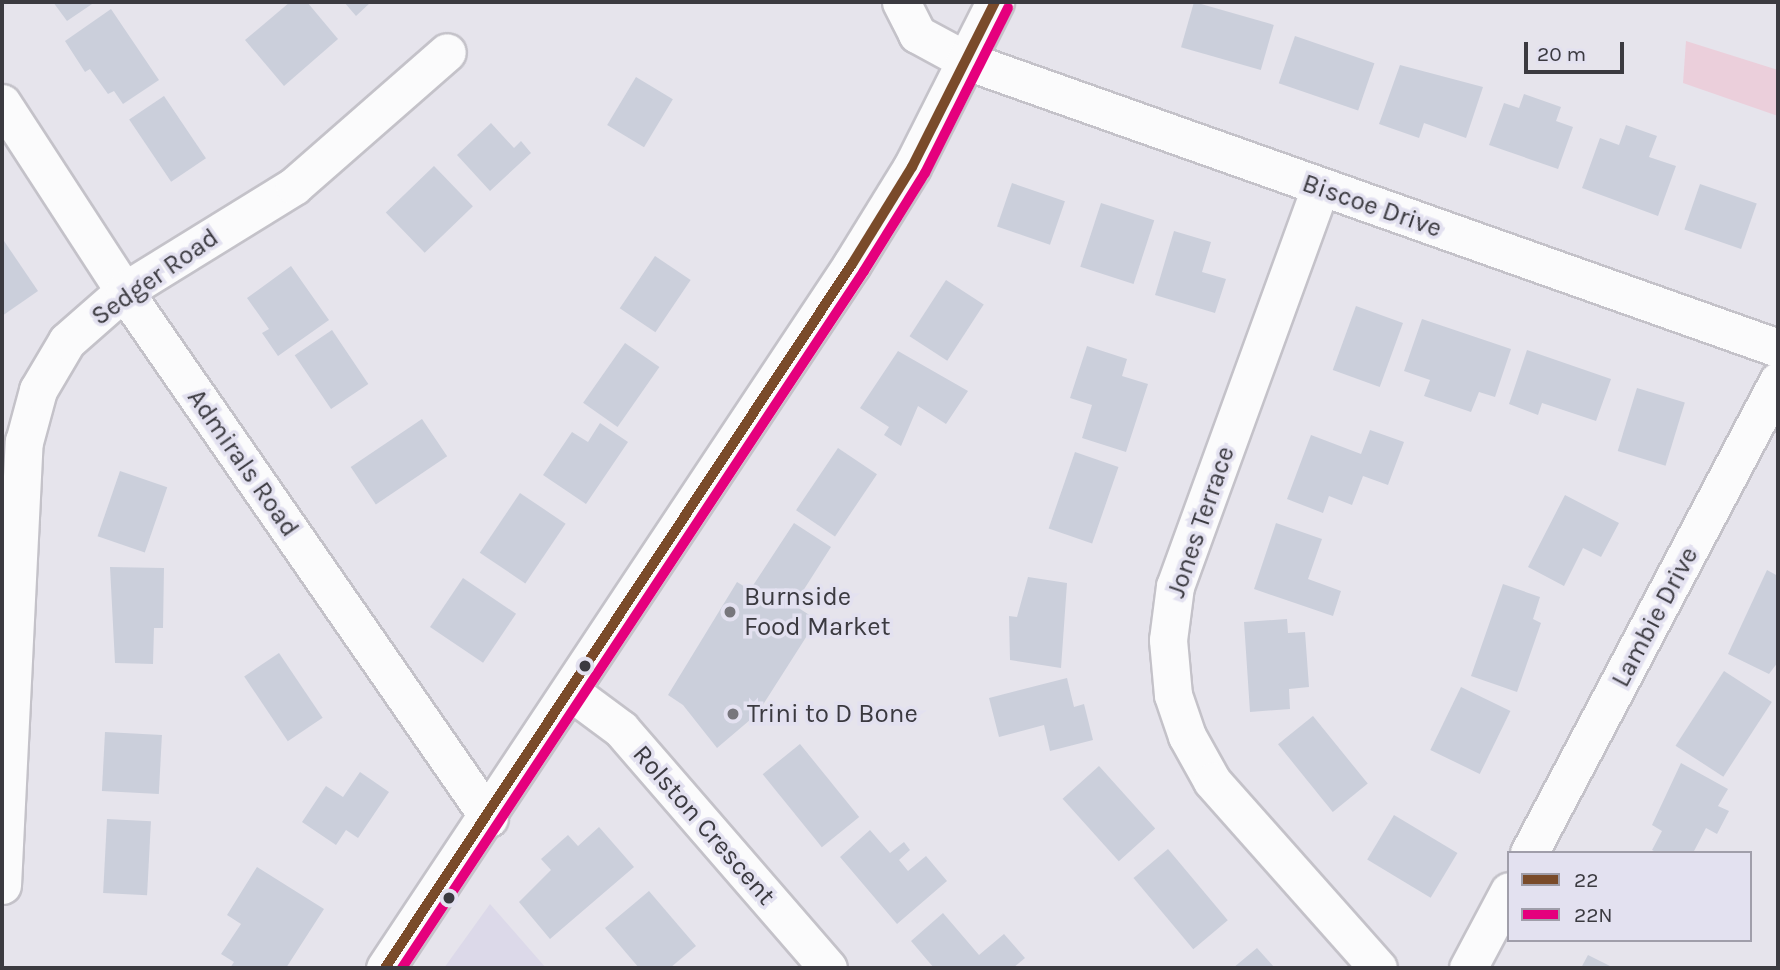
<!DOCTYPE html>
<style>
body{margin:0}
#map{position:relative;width:1780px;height:970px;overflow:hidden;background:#e6e4ec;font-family:Karla,sans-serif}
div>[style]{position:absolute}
.built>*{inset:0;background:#dcd9e9}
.green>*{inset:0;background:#ebcfdb}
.building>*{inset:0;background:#cbcfdb;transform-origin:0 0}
.roads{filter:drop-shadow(2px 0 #c4c2c9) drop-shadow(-2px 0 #c4c2c9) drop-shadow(0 2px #c4c2c9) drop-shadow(0 -2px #c4c2c9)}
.minor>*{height:37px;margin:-18.5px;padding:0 18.5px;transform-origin:18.5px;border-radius:18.5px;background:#fbfbfc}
.bus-1>*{height:10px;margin:-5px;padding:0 5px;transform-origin:5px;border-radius:5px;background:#7a4b2a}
.bus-2>*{height:10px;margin:-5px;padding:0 5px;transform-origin:5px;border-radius:5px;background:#e5007d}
.dots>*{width:19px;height:19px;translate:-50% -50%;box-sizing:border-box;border:4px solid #e3e1f0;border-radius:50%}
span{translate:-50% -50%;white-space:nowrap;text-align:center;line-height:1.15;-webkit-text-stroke:7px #e3e1f0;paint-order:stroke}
.street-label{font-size:26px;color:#3b3a40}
.poi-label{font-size:26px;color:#3b3a40}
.left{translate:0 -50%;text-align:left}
.frame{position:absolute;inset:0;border:4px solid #3b3a40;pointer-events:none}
.legend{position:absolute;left:1507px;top:851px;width:245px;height:91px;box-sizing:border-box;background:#e3e1f0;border:2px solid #a09eaa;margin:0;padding:9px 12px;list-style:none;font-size:21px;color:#3b3a40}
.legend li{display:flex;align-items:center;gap:14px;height:35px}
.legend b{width:35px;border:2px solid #a09eaa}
.scale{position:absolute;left:1524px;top:42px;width:100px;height:32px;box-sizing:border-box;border:4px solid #3b3a40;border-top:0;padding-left:9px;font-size:21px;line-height:24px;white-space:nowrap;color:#3b3a40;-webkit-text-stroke:5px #e3e1f0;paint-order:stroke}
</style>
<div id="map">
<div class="built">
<div style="clip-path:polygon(490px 904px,546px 968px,444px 968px)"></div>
</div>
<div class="green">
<div style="clip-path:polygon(1686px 41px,1778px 70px,1778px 116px,1683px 83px)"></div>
</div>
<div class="building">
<div style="clip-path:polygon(53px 2px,95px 2px,67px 21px)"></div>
<div style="clip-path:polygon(290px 2px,307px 2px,338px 39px,284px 86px,245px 40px)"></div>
<div style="clip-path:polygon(344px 2px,371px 2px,356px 16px)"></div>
<div style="left:1194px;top:2px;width:83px;height:47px;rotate:16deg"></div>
<div style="clip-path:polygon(111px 9px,159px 80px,123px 104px,114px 91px,108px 94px,90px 69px,85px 72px,65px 41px)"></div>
<div style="left:1295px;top:36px;width:84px;height:50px;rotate:19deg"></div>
<div style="clip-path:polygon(1400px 65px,1483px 87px,1466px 138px,1424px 123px,1419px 138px,1379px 124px)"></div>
<div style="left:636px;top:77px;width:43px;height:56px;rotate:31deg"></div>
<div style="clip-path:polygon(1524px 94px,1561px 107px,1556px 121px,1573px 127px,1558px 169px,1489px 145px,1504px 103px,1519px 108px)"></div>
<div style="left:164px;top:96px;width:75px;height:42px;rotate:56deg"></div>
<div style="clip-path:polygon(491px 123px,514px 148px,521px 141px,531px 153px,490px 191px,457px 155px)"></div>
<div style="clip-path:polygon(1626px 125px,1657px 136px,1649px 157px,1676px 166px,1658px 216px,1582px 188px,1600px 138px,1619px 145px)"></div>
<div style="left:434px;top:166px;width:56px;height:67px;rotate:46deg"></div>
<div style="left:1012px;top:183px;width:56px;height:46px;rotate:19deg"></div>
<div style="left:1700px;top:184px;width:60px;height:48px;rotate:19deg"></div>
<div style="left:1101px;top:203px;width:56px;height:67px;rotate:18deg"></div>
<div style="clip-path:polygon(1174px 231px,1211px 242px,1202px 272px,1226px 279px,1215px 313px,1155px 295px)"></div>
<div style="clip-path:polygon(2px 238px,38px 291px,2px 316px)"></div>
<div style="left:655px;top:256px;width:43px;height:63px;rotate:34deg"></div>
<div style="clip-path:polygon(291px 266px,329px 320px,278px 356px,262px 333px,269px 329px,247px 298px)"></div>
<div style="left:946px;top:280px;width:45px;height:67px;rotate:33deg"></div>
<div style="left:1356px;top:306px;width:50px;height:68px;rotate:20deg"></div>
<div style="clip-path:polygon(1422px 319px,1511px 349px,1495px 397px,1479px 392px,1471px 412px,1424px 396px,1430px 380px,1404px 371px)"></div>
<div style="left:332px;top:330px;width:65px;height:45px;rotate:56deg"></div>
<div style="left:625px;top:343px;width:42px;height:73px;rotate:35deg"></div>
<div style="clip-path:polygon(1087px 346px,1127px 359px,1122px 376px,1148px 384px,1126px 452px,1082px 438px,1092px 405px,1070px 398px)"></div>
<div style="clip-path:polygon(1527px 350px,1611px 379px,1596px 421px,1542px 403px,1538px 415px,1509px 404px)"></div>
<div style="clip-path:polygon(898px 351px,968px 391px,946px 424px,918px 406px,901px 446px,884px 435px,889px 427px,860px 408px)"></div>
<div style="left:1637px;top:388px;width:50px;height:66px;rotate:17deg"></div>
<div style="left:422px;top:419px;width:45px;height:86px;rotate:56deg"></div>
<div style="clip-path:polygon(600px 423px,628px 442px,586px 504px,543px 475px,572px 432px,588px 442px)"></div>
<div style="clip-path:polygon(1370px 430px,1404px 442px,1388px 485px,1363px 476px,1352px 505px,1329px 496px,1323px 513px,1287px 499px,1311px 435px,1361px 454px)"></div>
<div style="left:838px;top:448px;width:47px;height:75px;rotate:34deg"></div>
<div style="left:1075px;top:452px;width:46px;height:81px;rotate:19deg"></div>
<div style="left:120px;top:471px;width:50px;height:69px;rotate:19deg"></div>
<div style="left:520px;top:493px;width:55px;height:72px;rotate:34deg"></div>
<div style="clip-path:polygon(1565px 495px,1619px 523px,1601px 557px,1583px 548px,1564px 586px,1528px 567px)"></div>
<div style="clip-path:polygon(794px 523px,831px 547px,794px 605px,817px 620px,757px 714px,717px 748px,683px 705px,668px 695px,737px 582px,750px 590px)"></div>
<div style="clip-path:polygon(1276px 523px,1322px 539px,1308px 579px,1341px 591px,1333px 616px,1254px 589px)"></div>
<div style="clip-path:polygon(110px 567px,164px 568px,163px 628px,154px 628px,153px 664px,115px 663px)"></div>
<div style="clip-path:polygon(1767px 570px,1778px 576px,1778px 662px,1769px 674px,1728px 654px)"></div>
<div style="clip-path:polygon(1028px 577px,1067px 583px,1061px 668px,1010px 660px,1009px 616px,1017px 617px)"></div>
<div style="left:463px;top:578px;width:64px;height:59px;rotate:34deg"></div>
<div style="clip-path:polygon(1503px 584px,1540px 597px,1533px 619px,1541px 623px,1517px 692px,1471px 676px)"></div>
<div style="clip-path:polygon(1287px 619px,1288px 633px,1305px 632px,1309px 687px,1289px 689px,1290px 709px,1250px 712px,1244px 622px)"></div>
<div style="left:279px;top:653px;width:78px;height:42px;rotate:56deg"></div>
<div style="left:1724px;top:671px;width:57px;height:89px;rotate:33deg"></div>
<div style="clip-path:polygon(1067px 678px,1074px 707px,1084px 704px,1093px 740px,1050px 751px,1044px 725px,999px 737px,989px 698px)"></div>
<div style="left:1461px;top:687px;width:55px;height:70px;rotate:26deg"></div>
<div style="left:1313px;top:716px;width:87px;height:45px;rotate:51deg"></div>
<div style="left:105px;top:732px;width:57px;height:59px;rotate:3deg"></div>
<div style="left:800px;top:744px;width:94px;height:48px;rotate:51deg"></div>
<div style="clip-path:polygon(1681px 763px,1728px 789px,1718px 806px,1729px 811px,1717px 834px,1706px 828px,1693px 853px,1658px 853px,1652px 850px,1662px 831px,1652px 825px)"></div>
<div style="left:1099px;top:766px;width:84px;height:49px;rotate:48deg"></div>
<div style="clip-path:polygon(360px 772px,389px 792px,358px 838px,346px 830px,336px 845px,302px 822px,326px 786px,343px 797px)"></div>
<div style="left:1394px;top:815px;width:74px;height:52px;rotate:31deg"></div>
<div style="left:107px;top:819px;width:44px;height:74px;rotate:3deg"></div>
<div style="clip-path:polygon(599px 827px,634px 867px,550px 939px,519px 902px,551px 870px,541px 859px,568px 835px,578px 846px)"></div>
<div style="clip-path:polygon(870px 830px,890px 853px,904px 842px,910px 850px,899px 860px,908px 871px,926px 856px,947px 881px,897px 924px,840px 857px)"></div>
<div style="left:1168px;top:849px;width:93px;height:45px;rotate:50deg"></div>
<div style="clip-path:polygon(257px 867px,324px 909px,286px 968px,230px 968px,234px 962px,221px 954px,241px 924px,227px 915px)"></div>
<div style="clip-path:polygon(649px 891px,696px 946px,670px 968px,639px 968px,605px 928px)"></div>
<div style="clip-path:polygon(943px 913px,979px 955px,1004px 934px,1025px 958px,1013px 968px,934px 968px,911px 941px)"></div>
<div style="clip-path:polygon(1257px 948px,1275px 968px,1233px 968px)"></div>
<div style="clip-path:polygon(1588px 955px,1614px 968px,1581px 968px)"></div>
</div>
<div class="roads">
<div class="minor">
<div style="left:901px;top:2px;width:36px;rotate:63deg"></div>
<div style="left:917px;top:34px;width:57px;rotate:28.4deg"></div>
<div style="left:967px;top:61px;width:860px;rotate:19.49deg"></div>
<div style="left:2px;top:103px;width:224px;rotate:57deg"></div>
<div style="left:124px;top:291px;width:641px;rotate:55.29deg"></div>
<div style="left:1320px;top:188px;width:424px;rotate:110deg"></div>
<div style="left:1175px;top:586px;width:54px;rotate:97.4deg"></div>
<div style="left:1168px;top:640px;width:55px;rotate:84.8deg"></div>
<div style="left:1173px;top:695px;width:43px;rotate:71.1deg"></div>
<div style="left:1187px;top:736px;width:51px;rotate:60.9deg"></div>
<div style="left:1212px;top:781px;width:250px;rotate:48.4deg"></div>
<div style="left:571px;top:692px;width:62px;rotate:36.5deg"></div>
<div style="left:621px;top:729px;width:316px;rotate:49.1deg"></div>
<div style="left:1529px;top:853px;width:534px;rotate:-62.19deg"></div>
<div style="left:2px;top:885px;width:444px;rotate:-87.2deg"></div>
<div style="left:24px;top:442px;width:54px;rotate:-74.9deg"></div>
<div style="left:38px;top:390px;width:57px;rotate:-59.4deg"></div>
<div style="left:67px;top:341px;width:76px;rotate:-41.3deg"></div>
<div style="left:124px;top:291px;width:200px;rotate:-31.7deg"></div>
<div style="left:294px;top:186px;width:203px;rotate:-41.2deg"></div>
<div style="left:385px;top:968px;width:845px;rotate:-56.44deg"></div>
<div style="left:852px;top:264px;width:114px;rotate:-58.3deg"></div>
<div style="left:912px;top:167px;width:185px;rotate:-63.3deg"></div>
<div style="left:1468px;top:968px;width:87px;rotate:-62deg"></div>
</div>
</div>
<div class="bus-1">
<div style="left:385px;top:968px;width:845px;rotate:-56.44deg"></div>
<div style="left:852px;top:264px;width:114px;rotate:-58.3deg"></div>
<div style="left:912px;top:167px;width:185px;rotate:-63.3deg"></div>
</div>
<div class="bus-2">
<div style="left:402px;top:968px;width:836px;rotate:-56.46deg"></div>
<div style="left:864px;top:271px;width:115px;rotate:-58.1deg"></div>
<div style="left:925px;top:173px;width:185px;rotate:-63.3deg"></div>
</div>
<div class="dots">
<div style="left:730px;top:612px;background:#77767c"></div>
<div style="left:585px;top:666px;background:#3b3a40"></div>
<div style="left:733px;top:714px;background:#77767c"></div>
<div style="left:449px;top:898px;background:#3b3a40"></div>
</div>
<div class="street-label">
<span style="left:1372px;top:206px;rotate:19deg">Biscoe Drive</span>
<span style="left:155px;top:277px;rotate:-35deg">Sedger Road</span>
<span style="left:243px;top:463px;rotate:55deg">Admirals Road</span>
<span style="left:1201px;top:522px;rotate:-71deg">Jones Terrace</span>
<span style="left:1655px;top:617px;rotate:-62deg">Lambie Drive</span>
<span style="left:704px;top:825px;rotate:49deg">Rolston Crescent</span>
</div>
<div class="poi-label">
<span class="left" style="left:744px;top:612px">Burnside<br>Food Market</span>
<span class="left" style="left:747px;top:714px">Trini to D Bone</span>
</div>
<div class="frame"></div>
<ul class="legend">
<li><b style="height:9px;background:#7a4b2a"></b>22</li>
<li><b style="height:9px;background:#e5007d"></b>22N</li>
</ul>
<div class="scale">20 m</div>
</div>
